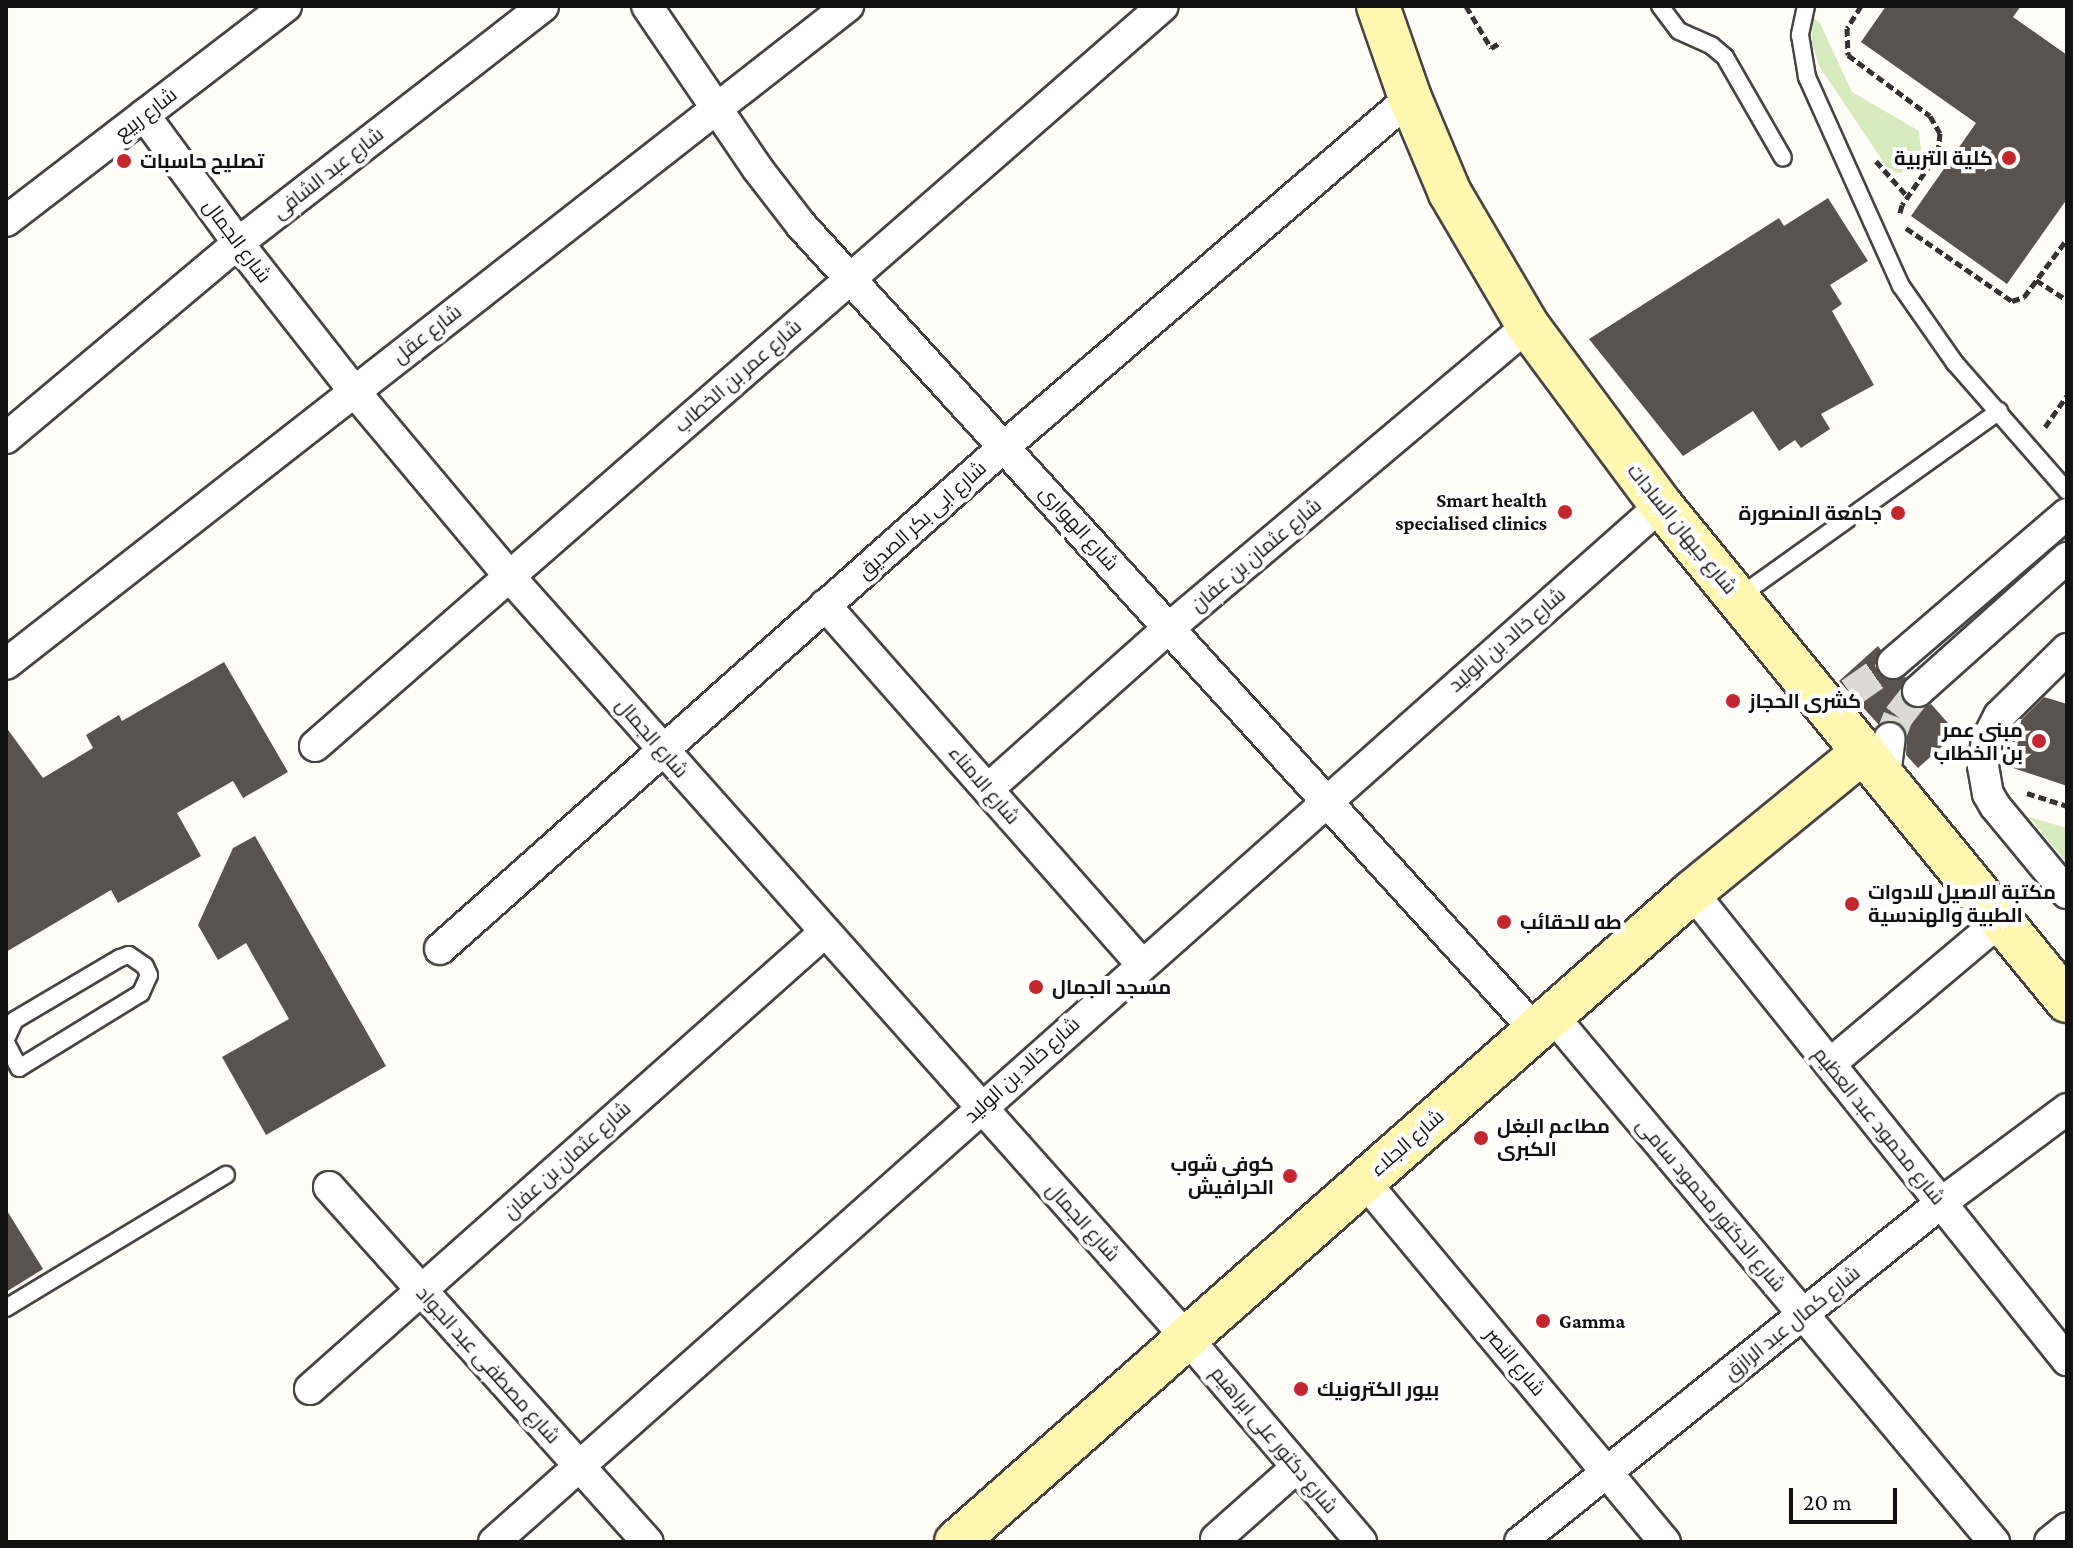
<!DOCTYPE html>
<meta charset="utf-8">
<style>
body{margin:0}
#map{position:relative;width:2073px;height:1548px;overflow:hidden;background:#fffdf5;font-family:"Crimson Pro",Cairo,serif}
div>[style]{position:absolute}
.green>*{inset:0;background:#d5ebbd}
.building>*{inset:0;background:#5a524d}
.street-tunnel>*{height:30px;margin-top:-15px;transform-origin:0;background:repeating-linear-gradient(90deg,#dbdad3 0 30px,transparent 0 45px)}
.path>*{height:5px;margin-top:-2.5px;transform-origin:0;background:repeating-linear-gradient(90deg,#333 0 8px,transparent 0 12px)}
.roads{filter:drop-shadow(2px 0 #444) drop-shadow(-2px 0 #444) drop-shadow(0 2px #444) drop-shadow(0 -2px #444)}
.lane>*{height:16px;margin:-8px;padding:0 8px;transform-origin:8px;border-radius:8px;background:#fff}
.street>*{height:30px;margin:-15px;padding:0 15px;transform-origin:15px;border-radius:15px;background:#fff}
.secondary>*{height:42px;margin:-21px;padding:0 21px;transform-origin:21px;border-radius:21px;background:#fff6b0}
.dots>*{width:22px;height:22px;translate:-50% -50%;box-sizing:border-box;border:4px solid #fff;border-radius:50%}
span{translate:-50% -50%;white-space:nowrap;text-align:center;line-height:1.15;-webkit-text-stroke:8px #fff;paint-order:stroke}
.street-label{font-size:20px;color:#111}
.poi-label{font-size:20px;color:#111;font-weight:700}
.right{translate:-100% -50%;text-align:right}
.left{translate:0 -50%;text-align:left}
.frame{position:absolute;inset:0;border:8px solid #111;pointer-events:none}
.scale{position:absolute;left:1789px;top:1488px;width:108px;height:36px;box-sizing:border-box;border:4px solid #111;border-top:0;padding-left:10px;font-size:24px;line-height:28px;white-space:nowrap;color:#111;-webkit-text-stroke:6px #fff;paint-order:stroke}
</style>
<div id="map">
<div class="green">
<div style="clip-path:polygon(1812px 17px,1820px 23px,1852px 92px,1919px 131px,1921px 151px,1904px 172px,1897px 173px,1886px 166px,1819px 66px,1812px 43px)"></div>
<div style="clip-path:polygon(2067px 531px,2067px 545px,2007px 590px,2006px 584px)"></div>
<div style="clip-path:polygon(2029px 817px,2067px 828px,2067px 863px)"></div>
</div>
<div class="building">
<div style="clip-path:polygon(1886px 6px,2021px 6px,2013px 17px,2067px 55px,2067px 199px,2007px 284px,1911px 216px,1976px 123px,1861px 42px)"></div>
<div style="clip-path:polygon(1828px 198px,1868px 261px,1830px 285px,1842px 304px,1832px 311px,1874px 385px,1821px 414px,1830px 429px,1801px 448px,1795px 440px,1779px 451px,1753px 411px,1683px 456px,1589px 339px,1779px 218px,1784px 226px)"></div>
<div style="clip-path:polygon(1878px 646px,1881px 650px,1875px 666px,1880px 675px,1888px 680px,1906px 677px,1900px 694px,1905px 704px,1921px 709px,1931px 704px,1957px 733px,1918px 768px,1906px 755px,1907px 732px,1902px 724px,1892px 720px,1879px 725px,1839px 681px)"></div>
<div style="clip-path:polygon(224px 662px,288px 772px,243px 798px,233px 781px,177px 813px,201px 856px,118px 903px,111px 890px,6px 952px,6px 727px,43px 778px,93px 748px,86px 735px,119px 715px,122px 721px)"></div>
<div style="clip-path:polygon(2044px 697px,2067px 704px,2067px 786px,2010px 767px,2018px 743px,2007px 740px,2014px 727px)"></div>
<div style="clip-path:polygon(255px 836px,386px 1066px,266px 1135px,222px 1057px,289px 1019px,246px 943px,218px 960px,198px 925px,233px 848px)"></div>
<div style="clip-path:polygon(6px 1209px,43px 1269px,6px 1292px)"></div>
</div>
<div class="street-tunnel">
<div style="left:1850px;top:693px;width:52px;rotate:-34.9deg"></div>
<div style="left:1890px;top:738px;width:22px;rotate:-69deg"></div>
<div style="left:1898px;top:717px;width:33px;rotate:-52deg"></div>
</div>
<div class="path">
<div style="left:1466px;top:6px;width:49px;rotate:59.2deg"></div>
<div style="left:1491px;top:48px;width:12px;rotate:-31deg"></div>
<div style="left:1861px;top:6px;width:26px;rotate:122deg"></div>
<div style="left:1847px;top:28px;width:27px;rotate:88deg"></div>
<div style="left:1848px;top:55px;width:102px;rotate:36.6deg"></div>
<div style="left:1930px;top:116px;width:20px;rotate:60deg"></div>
<div style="left:1940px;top:133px;width:20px;rotate:96deg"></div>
<div style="left:1938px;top:153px;width:63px;rotate:124.7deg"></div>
<div style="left:1902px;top:205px;width:11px;rotate:105deg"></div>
<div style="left:1876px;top:161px;width:48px;rotate:48.4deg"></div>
<div style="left:1906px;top:228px;width:129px;rotate:34.6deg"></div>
<div style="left:2012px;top:301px;width:13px;rotate:-18deg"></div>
<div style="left:2024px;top:297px;width:72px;rotate:-53.4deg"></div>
<div style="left:2036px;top:280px;width:37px;rotate:33deg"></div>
<div style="left:2045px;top:427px;width:38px;rotate:-55deg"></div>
<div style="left:2027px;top:793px;width:42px;rotate:18deg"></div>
</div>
<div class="roads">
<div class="lane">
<div style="left:1660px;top:6px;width:31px;rotate:53deg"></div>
<div style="left:1679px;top:31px;width:36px;rotate:24deg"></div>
<div style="left:1712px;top:46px;width:17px;rotate:40deg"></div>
<div style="left:1725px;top:57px;width:116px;rotate:60.1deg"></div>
<div style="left:1806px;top:6px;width:30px;rotate:102deg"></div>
<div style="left:1800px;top:35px;width:43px;rotate:80.5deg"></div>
<div style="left:1807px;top:77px;width:229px;rotate:65.8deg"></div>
<div style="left:1901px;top:286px;width:94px;rotate:55deg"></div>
<div style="left:1955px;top:363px;width:170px;rotate:48.8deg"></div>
<div style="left:1737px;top:598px;width:322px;rotate:-35.5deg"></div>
<div style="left:6px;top:1039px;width:21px;rotate:-65deg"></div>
<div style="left:15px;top:1020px;width:122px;rotate:-30.6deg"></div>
<div style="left:120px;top:958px;width:9px;rotate:-18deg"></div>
<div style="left:129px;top:955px;width:19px;rotate:35deg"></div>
<div style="left:145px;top:966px;width:10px;rotate:66deg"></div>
<div style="left:149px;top:975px;width:20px;rotate:114deg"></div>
<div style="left:141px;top:993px;width:143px;rotate:148.4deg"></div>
<div style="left:19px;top:1068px;width:28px;rotate:-117deg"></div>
<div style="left:6px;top:1308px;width:257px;rotate:-31.2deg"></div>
</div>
<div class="street">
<div style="left:647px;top:6px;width:196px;rotate:55.8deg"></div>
<div style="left:757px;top:168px;width:72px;rotate:52.3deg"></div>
<div style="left:801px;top:225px;width:1089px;rotate:47.64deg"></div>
<div style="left:144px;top:115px;width:159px;rotate:53.7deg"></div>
<div style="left:238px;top:243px;width:188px;rotate:51.9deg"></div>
<div style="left:354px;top:391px;width:241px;rotate:50deg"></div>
<div style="left:509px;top:576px;width:1020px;rotate:48.34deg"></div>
<div style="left:1187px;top:1338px;width:268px;rotate:49.5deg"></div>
<div style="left:6px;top:221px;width:353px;rotate:-37.5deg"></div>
<div style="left:6px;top:438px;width:303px;rotate:-40deg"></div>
<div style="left:238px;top:243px;width:386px;rotate:-37.8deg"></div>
<div style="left:825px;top:605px;width:479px;rotate:48.6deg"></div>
<div style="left:2067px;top:649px;width:95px;rotate:135.4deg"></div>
<div style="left:1999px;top:716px;width:27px;rotate:117deg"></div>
<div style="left:1987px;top:740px;width:26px;rotate:99deg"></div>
<div style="left:1983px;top:766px;width:28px;rotate:80deg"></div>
<div style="left:1988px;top:794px;width:14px;rotate:60deg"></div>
<div style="left:1995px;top:806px;width:113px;rotate:50.4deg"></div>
<div style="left:1893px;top:663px;width:229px;rotate:-40.6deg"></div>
<div style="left:6px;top:664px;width:1069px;rotate:-38.01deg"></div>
<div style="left:1918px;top:691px;width:200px;rotate:-41.8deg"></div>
<div style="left:315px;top:746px;width:1125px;rotate:-41.11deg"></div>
<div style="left:1885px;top:776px;width:38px;rotate:-83deg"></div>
<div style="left:988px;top:789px;width:242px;rotate:-41.7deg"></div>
<div style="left:1169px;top:628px;width:469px;rotate:-40.1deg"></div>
<div style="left:1692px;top:892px;width:600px;rotate:51.3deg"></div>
<div style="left:440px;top:949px;width:756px;rotate:-41.68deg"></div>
<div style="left:1005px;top:446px;width:534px;rotate:-40.67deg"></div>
<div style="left:1552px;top:1015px;width:688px;rotate:50.01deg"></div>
<div style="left:1830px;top:1064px;width:225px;rotate:-40.1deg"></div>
<div style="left:1364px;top:1181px;width:470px;rotate:50.2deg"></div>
<div style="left:329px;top:1187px;width:477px;rotate:48.1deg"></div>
<div style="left:310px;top:1389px;width:687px;rotate:-41.58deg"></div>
<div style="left:1216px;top:1539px;width:108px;rotate:-41.6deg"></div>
<div style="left:494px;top:1542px;width:1561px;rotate:-41.62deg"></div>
<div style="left:1520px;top:1542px;width:541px;rotate:-38.84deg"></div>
<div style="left:1941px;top:1203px;width:157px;rotate:-36.7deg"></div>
<div style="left:2050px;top:1542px;width:22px;rotate:-39deg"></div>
</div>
<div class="secondary">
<div style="left:1378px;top:6px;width:97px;rotate:70.8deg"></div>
<div style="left:1410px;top:98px;width:103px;rotate:67.2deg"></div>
<div style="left:1450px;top:193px;width:154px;rotate:59.6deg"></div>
<div style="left:1528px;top:326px;width:223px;rotate:53.4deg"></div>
<div style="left:1661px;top:505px;width:641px;rotate:50.7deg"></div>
<div style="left:956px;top:1542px;width:982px;rotate:-41.45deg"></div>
<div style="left:1692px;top:892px;width:222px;rotate:-39.3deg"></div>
</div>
</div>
<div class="dots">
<div style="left:2009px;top:158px;background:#c4262e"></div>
<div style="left:124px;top:161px;background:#c4262e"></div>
<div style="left:1565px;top:512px;background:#c4262e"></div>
<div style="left:1898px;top:513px;background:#c4262e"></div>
<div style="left:1733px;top:701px;background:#c4262e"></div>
<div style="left:2039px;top:741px;background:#c4262e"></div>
<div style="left:1852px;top:904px;background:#c4262e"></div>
<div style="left:1504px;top:922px;background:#c4262e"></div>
<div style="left:1036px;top:987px;background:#c4262e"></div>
<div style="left:1481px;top:1138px;background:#c4262e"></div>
<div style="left:1290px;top:1176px;background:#c4262e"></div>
<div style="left:1543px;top:1321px;background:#c4262e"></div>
<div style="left:1301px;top:1389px;background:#c4262e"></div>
</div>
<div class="street-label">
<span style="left:146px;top:114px;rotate:-38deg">شارع ربيع</span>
<span style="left:328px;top:173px;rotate:-38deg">شارع عبد الشافى</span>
<span style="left:237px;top:241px;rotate:53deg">شارع الجمال</span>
<span style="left:427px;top:334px;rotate:-38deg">شارع عقل</span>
<span style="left:738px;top:376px;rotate:-41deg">شارع عمر بن الخطاب</span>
<span style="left:922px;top:520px;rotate:-42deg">شارع ابى بكر الصديق</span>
<span style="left:1079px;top:528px;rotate:48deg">شارع الهوارى</span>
<span style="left:1682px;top:529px;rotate:51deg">شارع جيهان السادات</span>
<span style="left:1256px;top:555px;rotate:-40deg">شارع عثمان بن عفان</span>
<span style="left:1507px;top:640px;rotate:-41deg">شارع خالد بن الوليد</span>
<span style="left:652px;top:738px;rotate:49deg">شارع الجمال</span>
<span style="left:984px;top:785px;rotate:49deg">شارع الامناء</span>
<span style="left:1022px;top:1070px;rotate:-42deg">شارع خالد بن الوليد</span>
<span style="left:1879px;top:1126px;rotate:51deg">شارع محمود عبد العظيم</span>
<span style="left:1407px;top:1143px;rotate:-41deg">شارع الجلاء</span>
<span style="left:567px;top:1160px;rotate:-42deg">شارع عثمان بن عفان</span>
<span style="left:1711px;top:1205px;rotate:50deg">شارع الدكتور محمود سامى</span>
<span style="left:1083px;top:1222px;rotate:48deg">شارع الجمال</span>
<span style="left:1792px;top:1323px;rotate:-39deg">شارع كمال عبد الرازق</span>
<span style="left:1515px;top:1362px;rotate:50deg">شارع النصر</span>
<span style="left:488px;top:1365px;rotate:48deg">شارع مصطفى عبد الجواد</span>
<span style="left:1274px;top:1440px;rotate:50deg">شارع دكتور على ابراهيم</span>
</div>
<div class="poi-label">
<span class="right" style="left:1993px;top:158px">كلية التربية</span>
<span class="left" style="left:140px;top:161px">تصليح حاسبات</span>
<span class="right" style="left:1547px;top:512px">Smart health<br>specialised clinics</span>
<span class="right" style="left:1882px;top:513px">جامعة المنصورة</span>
<span class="left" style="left:1749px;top:701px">كشرى الحجاز</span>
<span class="right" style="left:2023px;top:742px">مبنى عمر<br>بن الخطاب</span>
<span class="left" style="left:1868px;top:904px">مكتبة الاصيل للادوات<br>الطبية والهندسية</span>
<span class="left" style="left:1520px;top:922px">طه للحقائب</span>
<span class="left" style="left:1052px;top:987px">مسجد الجمال</span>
<span class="left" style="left:1497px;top:1138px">مطاعم البغل<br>الكبرى</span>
<span class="right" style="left:1274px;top:1176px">كوفى شوب<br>الحرافيش</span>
<span class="left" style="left:1559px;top:1321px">Gamma</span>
<span class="left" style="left:1317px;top:1389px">بيور الكترونيك</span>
</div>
<div class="frame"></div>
<div class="scale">20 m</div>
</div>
